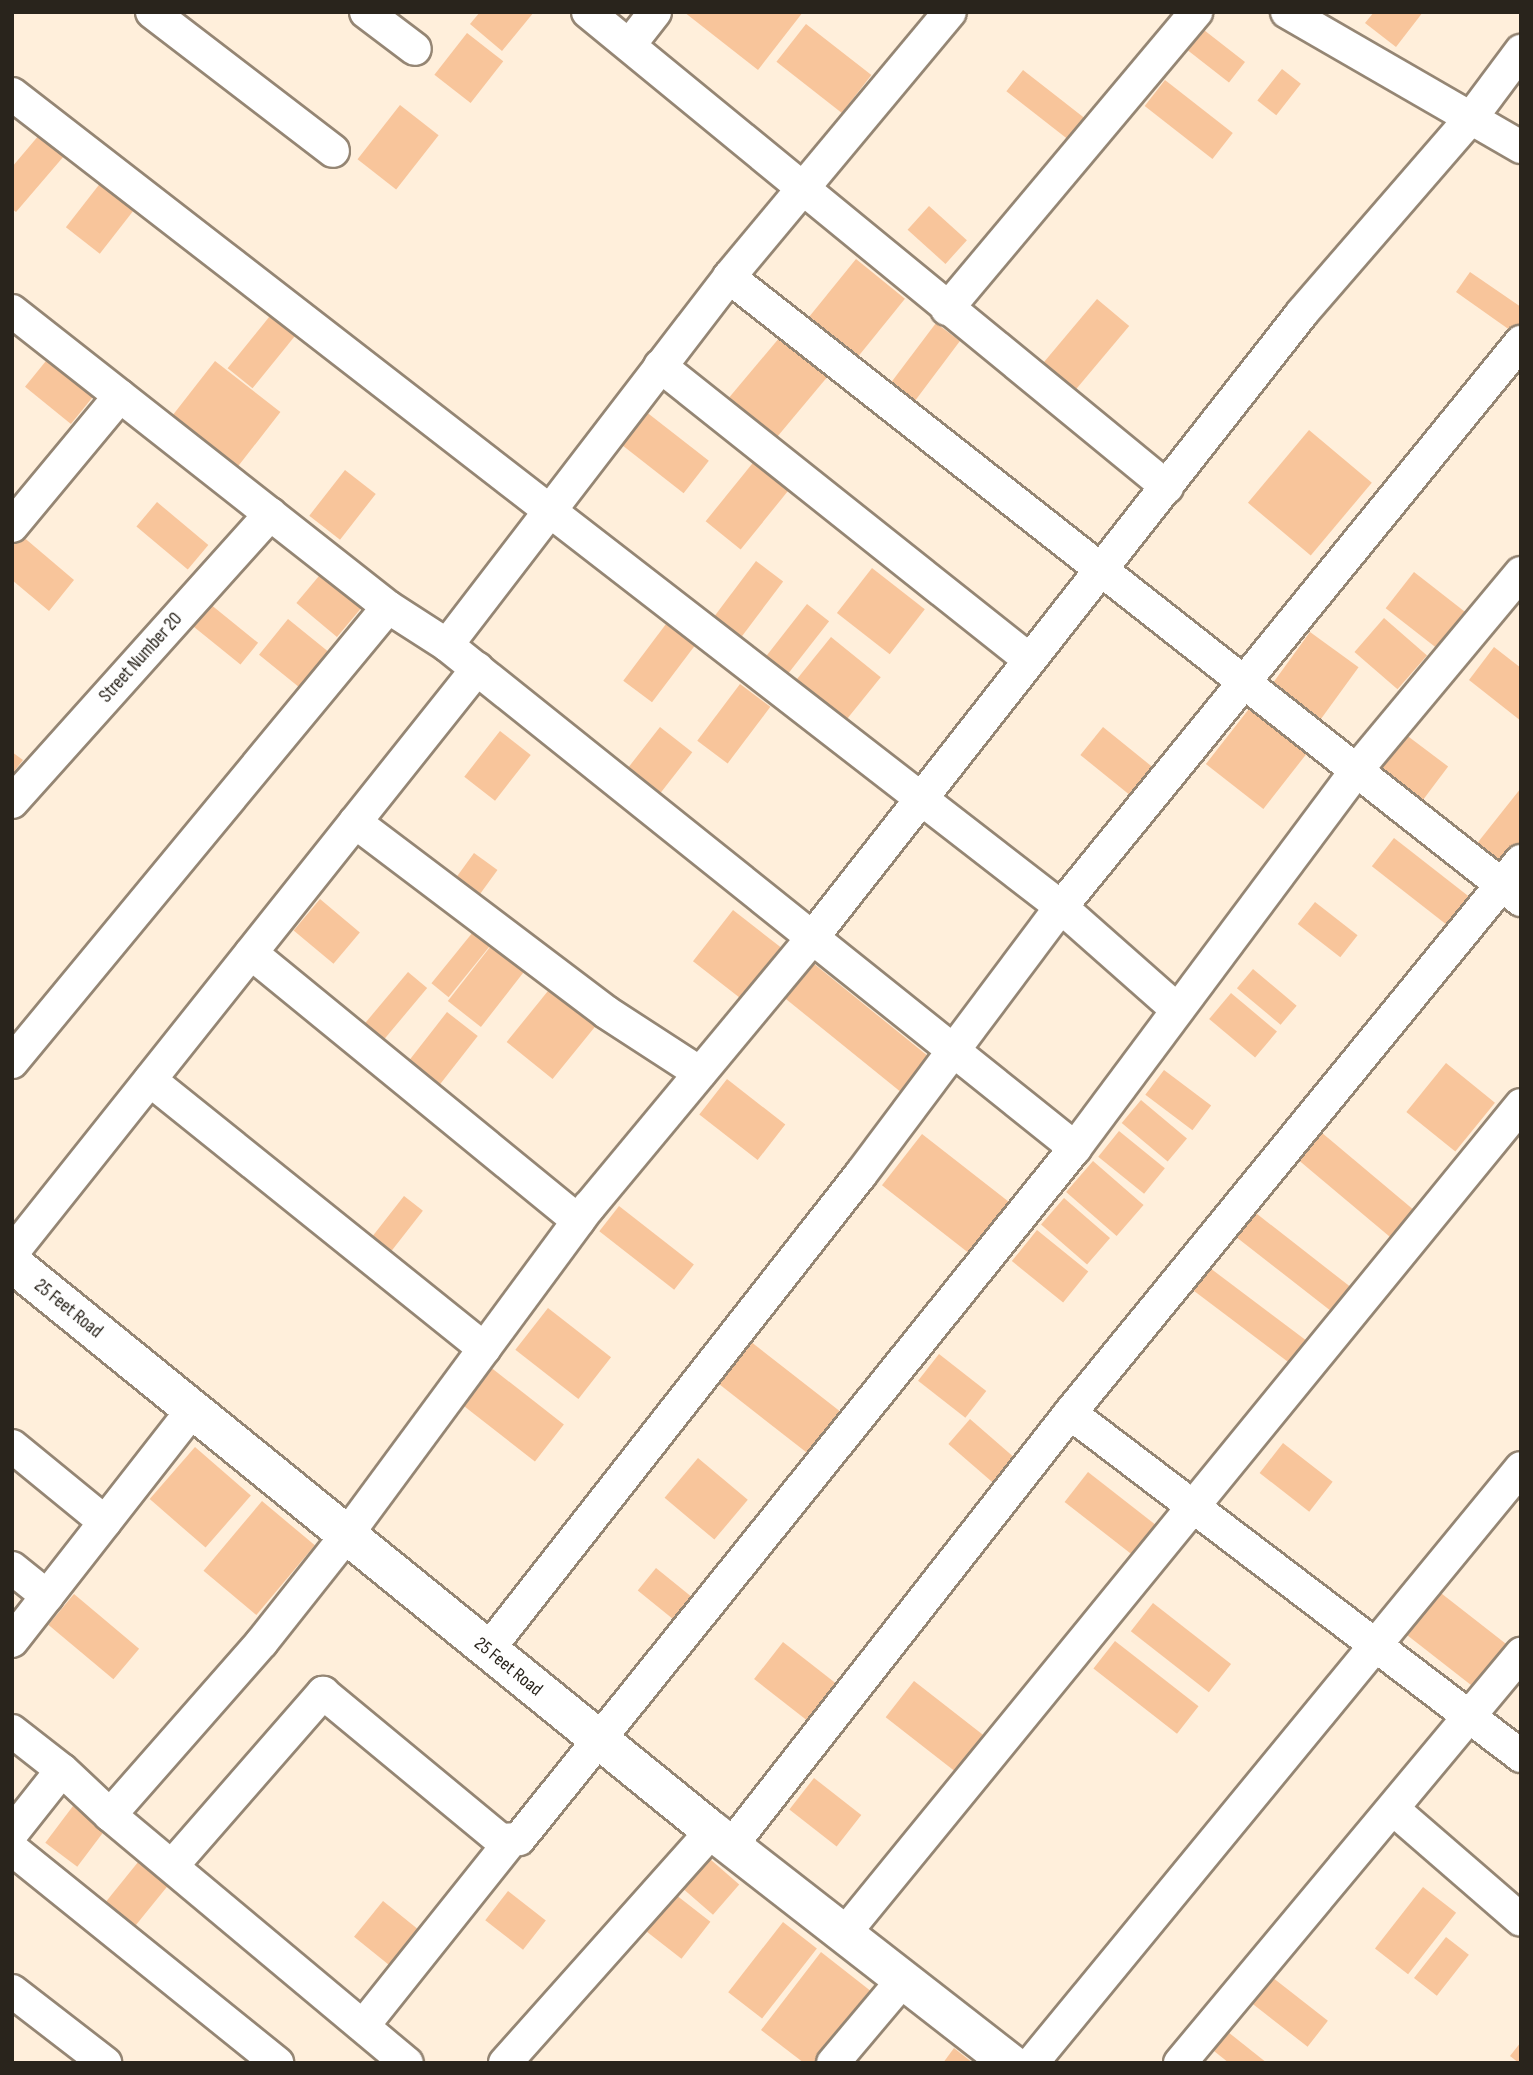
<!DOCTYPE html>
<style>
body{margin:0}
#map{position:relative;width:1533px;height:2075px;overflow:hidden;background:#ffefdb;font-family:"Sofia Sans Condensed",sans-serif}
div>[style]{position:absolute}
.building>*{inset:0;background:#f8c59b;transform-origin:0 0}
.roads{filter:drop-shadow(2px 0 #958674) drop-shadow(-2px 0 #958674) drop-shadow(0 2px #958674) drop-shadow(0 -2px #958674)}
.street>*{height:32px;margin:-16px;padding:0 16px;transform-origin:16px;border-radius:16px;background:#fff}
.secondary>*{height:38px;margin:-19px;padding:0 19px;transform-origin:19px;border-radius:19px;background:#fff}
span{translate:-50% -50%;white-space:nowrap;text-align:center;line-height:1.15;-webkit-text-stroke:7px #fff;paint-order:stroke}
.street-label{font-size:19px;color:#29241c}
.frame{position:absolute;inset:0;border:14px solid #29241c;pointer-events:none}
</style>
<div id="map">
<div class="building">
<div style="clip-path:polygon(480px 12px,534px 12px,502px 51px,470px 24px)"></div>
<div style="clip-path:polygon(684px 12px,803px 12px,758px 70px)"></div>
<div style="clip-path:polygon(1374px 12px,1423px 12px,1396px 47px,1365px 23px)"></div>
<div style="left:806px;top:24px;width:83px;height:48px;rotate:38deg"></div>
<div style="left:1204px;top:30px;width:52px;height:26px;rotate:38deg"></div>
<div style="left:467px;top:33px;width:46px;height:53px;rotate:38deg"></div>
<div style="left:1282px;top:69px;width:24px;height:40px;rotate:38deg"></div>
<div style="left:1023px;top:70px;width:78px;height:27px;rotate:38deg"></div>
<div style="left:1165px;top:80px;width:86px;height:33px;rotate:38deg"></div>
<div style="left:400px;top:105px;width:49px;height:69px;rotate:38deg"></div>
<div style="clip-path:polygon(45px 128px,70px 149px,16px 212px,12px 209px,12px 167px)"></div>
<div style="left:109px;top:172px;width:43px;height:70px;rotate:38deg"></div>
<div style="left:929px;top:206px;width:51px;height:32px;rotate:42deg"></div>
<div style="left:856px;top:259px;width:63px;height:83px;rotate:39deg"></div>
<div style="clip-path:polygon(1470px 272px,1521px 307px,1521px 323px,1514px 333px,1456px 292px)"></div>
<div style="left:1097px;top:299px;width:42px;height:84px;rotate:40deg"></div>
<div style="left:278px;top:306px;width:32px;height:80px;rotate:39deg"></div>
<div style="left:936px;top:323px;width:30px;height:84px;rotate:37deg"></div>
<div style="left:785px;top:331px;width:62px;height:97px;rotate:40deg"></div>
<div style="left:54px;top:351px;width:59px;height:46px;rotate:39deg"></div>
<div style="left:215px;top:361px;width:83px;height:83px;rotate:38deg"></div>
<div style="left:645px;top:411px;width:81px;height:41px;rotate:38deg"></div>
<div style="left:1309px;top:430px;width:82px;height:95px;rotate:40deg"></div>
<div style="left:756px;top:459px;width:45px;height:80px;rotate:39deg"></div>
<div style="left:345px;top:470px;width:39px;height:58px;rotate:38deg"></div>
<div style="left:157px;top:502px;width:67px;height:32px;rotate:40deg"></div>
<div style="clip-path:polygon(21px 535px,74px 580px,49px 611px,12px 580px,12px 545px)"></div>
<div style="left:756px;top:561px;width:34px;height:81px;rotate:37deg"></div>
<div style="left:872px;top:568px;width:67px;height:57px;rotate:38deg"></div>
<div style="left:324px;top:570px;width:53px;height:43px;rotate:40deg"></div>
<div style="left:1414px;top:572px;width:67px;height:46px;rotate:38deg"></div>
<div style="left:199px;top:595px;width:76px;height:28px;rotate:39deg"></div>
<div style="left:807px;top:604px;width:28px;height:73px;rotate:38deg"></div>
<div style="left:1384px;top:618px;width:57px;height:45px;rotate:41deg"></div>
<div style="left:288px;top:619px;width:58px;height:46px;rotate:39deg"></div>
<div style="left:666px;top:624px;width:36px;height:71px;rotate:37deg"></div>
<div style="left:1310px;top:632px;width:60px;height:64px;rotate:36deg"></div>
<div style="left:831px;top:637px;width:64px;height:70px;rotate:39deg"></div>
<div style="clip-path:polygon(1494px 647px,1521px 668px,1521px 721px,1469px 680px)"></div>
<div style="left:740px;top:684px;width:38px;height:71px;rotate:37deg"></div>
<div style="left:1252px;top:705px;width:73px;height:75px;rotate:38deg"></div>
<div style="left:660px;top:727px;width:41px;height:67px;rotate:38deg"></div>
<div style="left:1103px;top:727px;width:64px;height:36px;rotate:39deg"></div>
<div style="left:500px;top:731px;width:39px;height:58px;rotate:38deg"></div>
<div style="left:1401px;top:731px;width:59px;height:50px;rotate:37deg"></div>
<div style="clip-path:polygon(12px 752px,23px 760px,12px 774px)"></div>
<div style="clip-path:polygon(1521px 788px,1521px 855px,1504px 876px,1471px 851px)"></div>
<div style="left:1394px;top:838px;width:108px;height:36px;rotate:38deg"></div>
<div style="left:474px;top:853px;width:29px;height:38px;rotate:36deg"></div>
<div style="left:320px;top:899px;width:52px;height:41px;rotate:40deg"></div>
<div style="left:1315px;top:902px;width:54px;height:28px;rotate:38deg"></div>
<div style="left:733px;top:910px;width:63px;height:65px;rotate:38deg"></div>
<div style="left:473px;top:932px;width:22px;height:66px;rotate:39deg"></div>
<div style="left:494px;top:942px;width:42px;height:75px;rotate:38deg"></div>
<div style="left:813px;top:963px;width:153px;height:45px;rotate:39deg"></div>
<div style="left:1253px;top:969px;width:57px;height:25px;rotate:40deg"></div>
<div style="left:408px;top:972px;width:25px;height:74px;rotate:40deg"></div>
<div style="left:552px;top:986px;width:59px;height:72px;rotate:39deg"></div>
<div style="left:1231px;top:993px;width:60px;height:34px;rotate:40deg"></div>
<div style="left:447px;top:1012px;width:39px;height:65px;rotate:38deg"></div>
<div style="left:1446px;top:1063px;width:63px;height:63px;rotate:39deg"></div>
<div style="left:1164px;top:1070px;width:59px;height:31px;rotate:37deg"></div>
<div style="left:727px;top:1079px;width:74px;height:45px;rotate:38deg"></div>
<div style="left:1141px;top:1100px;width:60px;height:30px;rotate:40deg"></div>
<div style="left:1315px;top:1127px;width:129px;height:36px;rotate:40deg"></div>
<div style="left:1119px;top:1131px;width:59px;height:33px;rotate:39deg"></div>
<div style="left:922px;top:1134px;width:117px;height:65px;rotate:38deg"></div>
<div style="left:1093px;top:1161px;width:67px;height:41px;rotate:41deg"></div>
<div style="left:404px;top:1196px;width:24px;height:60px;rotate:38deg"></div>
<div style="left:1064px;top:1198px;width:61px;height:35px;rotate:41deg"></div>
<div style="left:619px;top:1206px;width:95px;height:32px;rotate:38deg"></div>
<div style="left:1252px;top:1210px;width:135px;height:31px;rotate:38deg"></div>
<div style="left:1037px;top:1230px;width:66px;height:40px;rotate:39deg"></div>
<div style="left:1206px;top:1265px;width:126px;height:28px;rotate:37deg"></div>
<div style="left:548px;top:1308px;width:80px;height:53px;rotate:38deg"></div>
<div style="left:750px;top:1341px;width:132px;height:53px;rotate:38deg"></div>
<div style="left:939px;top:1354px;width:60px;height:34px;rotate:38deg"></div>
<div style="left:489px;top:1366px;width:95px;height:47px;rotate:38deg"></div>
<div style="left:970px;top:1419px;width:73px;height:33px;rotate:41deg"></div>
<div style="left:1283px;top:1443px;width:63px;height:38px;rotate:38deg"></div>
<div style="left:195px;top:1447px;width:74px;height:69px;rotate:41deg"></div>
<div style="left:698px;top:1458px;width:65px;height:52px;rotate:40deg"></div>
<div style="left:1088px;top:1472px;width:98px;height:38px;rotate:38deg"></div>
<div style="left:262px;top:1501px;width:69px;height:91px;rotate:40deg"></div>
<div style="left:656px;top:1568px;width:58px;height:29px;rotate:39deg"></div>
<div style="left:1437px;top:1590px;width:91px;height:54px;rotate:38deg"></div>
<div style="left:74px;top:1594px;width:85px;height:40px;rotate:40deg"></div>
<div style="left:1153px;top:1603px;width:99px;height:36px;rotate:38deg"></div>
<div style="left:1115px;top:1641px;width:106px;height:35px;rotate:38deg"></div>
<div style="left:783px;top:1642px;width:71px;height:47px;rotate:38deg"></div>
<div style="left:914px;top:1681px;width:100px;height:46px;rotate:38deg"></div>
<div style="left:814px;top:1778px;width:60px;height:40px;rotate:38deg"></div>
<div style="left:73px;top:1806px;width:40px;height:46px;rotate:37deg"></div>
<div style="left:147px;top:1851px;width:38px;height:80px;rotate:39deg"></div>
<div style="left:703px;top:1853px;width:48px;height:40px;rotate:41deg"></div>
<div style="left:1423px;top:1887px;width:42px;height:78px;rotate:38deg"></div>
<div style="left:508px;top:1891px;width:48px;height:37px;rotate:38deg"></div>
<div style="left:671px;top:1891px;width:50px;height:47px;rotate:38deg"></div>
<div style="left:383px;top:1901px;width:57px;height:46px;rotate:39deg"></div>
<div style="left:783px;top:1922px;width:43px;height:89px;rotate:38deg"></div>
<div style="left:1446px;top:1937px;width:29px;height:52px;rotate:38deg"></div>
<div style="clip-path:polygon(821px 1952px,872px 1992px,817px 2063px,804px 2063px,761px 2030px)"></div>
<div style="left:1268px;top:1974px;width:76px;height:33px;rotate:38deg"></div>
<div style="clip-path:polygon(1228px 2032px,1267px 2063px,1229px 2063px,1214px 2051px)"></div>
<div style="clip-path:polygon(1521px 2042px,1521px 2063px,1519px 2063px,1510px 2056px)"></div>
<div style="clip-path:polygon(954px 2048px,973px 2063px,943px 2063px)"></div>
</div>
<div class="roads">
<div class="street">
<div style="left:152px;top:12px;width:228px;rotate:37.5deg"></div>
<div style="left:366px;top:12px;width:61px;rotate:37.1deg"></div>
<div style="left:588px;top:12px;width:749px;rotate:39.36deg"></div>
<div style="left:1287px;top:12px;width:270px;rotate:30deg"></div>
<div style="left:631px;top:43px;width:39px;rotate:-52deg"></div>
<div style="left:12px;top:94px;width:1327px;rotate:37.78deg"></div>
<div style="left:1061px;top:907px;width:152px;rotate:41.5deg"></div>
<div style="left:729px;top:277px;width:1008px;rotate:38.19deg"></div>
<div style="left:947px;top:309px;width:388px;rotate:-50deg"></div>
<div style="left:12px;top:311px;width:479px;rotate:38.2deg"></div>
<div style="left:388px;top:607px;width:70px;rotate:32.8deg"></div>
<div style="left:447px;top:645px;width:805px;rotate:38.69deg"></div>
<div style="left:660px;top:366px;width:470px;rotate:38.5deg"></div>
<div style="left:12px;top:526px;width:169px;rotate:-50.3deg"></div>
<div style="left:447px;top:645px;width:464px;rotate:-52.5deg"></div>
<div style="left:729px;top:277px;width:345px;rotate:-50.2deg"></div>
<div style="left:12px;top:802px;width:387px;rotate:-48.1deg"></div>
<div style="left:355px;top:822px;width:315px;rotate:37.1deg"></div>
<div style="left:606px;top:1012px;width:112px;rotate:33deg"></div>
<div style="left:251px;top:953px;width:423px;rotate:39.3deg"></div>
<div style="left:12px;top:1062px;width:590px;rotate:-50.43deg"></div>
<div style="left:150px;top:1080px;width:429px;rotate:38.8deg"></div>
<div style="left:12px;top:1253px;width:747px;rotate:-51.47deg"></div>
<div style="left:1070px;top:1413px;width:567px;rotate:37.25deg"></div>
<div style="left:12px;top:1446px;width:120px;rotate:39.3deg"></div>
<div style="left:12px;top:1568px;width:45px;rotate:38.7deg"></div>
<div style="left:12px;top:1641px;width:292px;rotate:-52deg"></div>
<div style="left:487px;top:1651px;width:606px;rotate:-51.9deg"></div>
<div style="left:861px;top:1174px;width:334px;rotate:-53.2deg"></div>
<div style="left:1061px;top:907px;width:729px;rotate:-50.85deg"></div>
<div style="left:12px;top:1731px;width:63px;rotate:38deg"></div>
<div style="left:1393px;top:1809px;width:169px;rotate:40.9deg"></div>
<div style="left:110px;top:1815px;width:387px;rotate:39.9deg"></div>
<div style="left:12px;top:1833px;width:80px;rotate:-51.6deg"></div>
<div style="left:62px;top:1770px;width:66px;rotate:43.2deg"></div>
<div style="left:110px;top:1815px;width:230px;rotate:-48.7deg"></div>
<div style="left:262px;top:1642px;width:135px;rotate:-51.6deg"></div>
<div style="left:346px;top:1536px;width:409px;rotate:-53.6deg"></div>
<div style="left:589px;top:1207px;width:349px;rotate:-50.3deg"></div>
<div style="left:812px;top:938px;width:794px;rotate:-51.9deg"></div>
<div style="left:1302px;top:313px;width:258px;rotate:-49.1deg"></div>
<div style="left:1471px;top:118px;width:84px;rotate:-53.3deg"></div>
<div style="left:731px;top:1846px;width:550px;rotate:-51.94deg"></div>
<div style="left:1070px;top:1413px;width:713px;rotate:-50.75deg"></div>
<div style="left:12px;top:1849px;width:341px;rotate:38.9deg"></div>
<div style="left:172px;top:1866px;width:230px;rotate:-48.9deg"></div>
<div style="left:323px;top:1693px;width:231px;rotate:39.6deg"></div>
<div style="left:501px;top:1840px;width:18px;rotate:-3deg"></div>
<div style="left:519px;top:1839px;width:887px;rotate:-51.18deg"></div>
<div style="left:1075px;top:1148px;width:469px;rotate:-53.3deg"></div>
<div style="left:1355px;top:772px;width:259px;rotate:-50.2deg"></div>
<div style="left:844px;top:1934px;width:1070px;rotate:-50.76deg"></div>
<div style="left:12px;top:1991px;width:118px;rotate:37.7deg"></div>
<div style="left:363px;top:2026px;width:234px;rotate:-51.4deg"></div>
<div style="left:505px;top:2063px;width:311px;rotate:-48.3deg"></div>
<div style="left:833px;top:2063px;width:109px;rotate:-49.9deg"></div>
<div style="left:1032px;top:2063px;width:770px;rotate:-50.58deg"></div>
<div style="left:1180px;top:2063px;width:533px;rotate:-50.18deg"></div>
</div>
<div class="secondary">
<div style="left:12px;top:1263px;width:901px;rotate:39.06deg"></div>
<div style="left:712px;top:1831px;width:378px;rotate:37.9deg"></div>
</div>
</div>
<div class="street-label">
<span style="left:141px;top:658px;rotate:-48deg">Street Number 20</span>
<span style="left:68px;top:1309px;rotate:39deg">25 Feet Road</span>
<span style="left:508px;top:1667px;rotate:39deg">25 Feet Road</span>
</div>
<div class="frame"></div>
</div>
